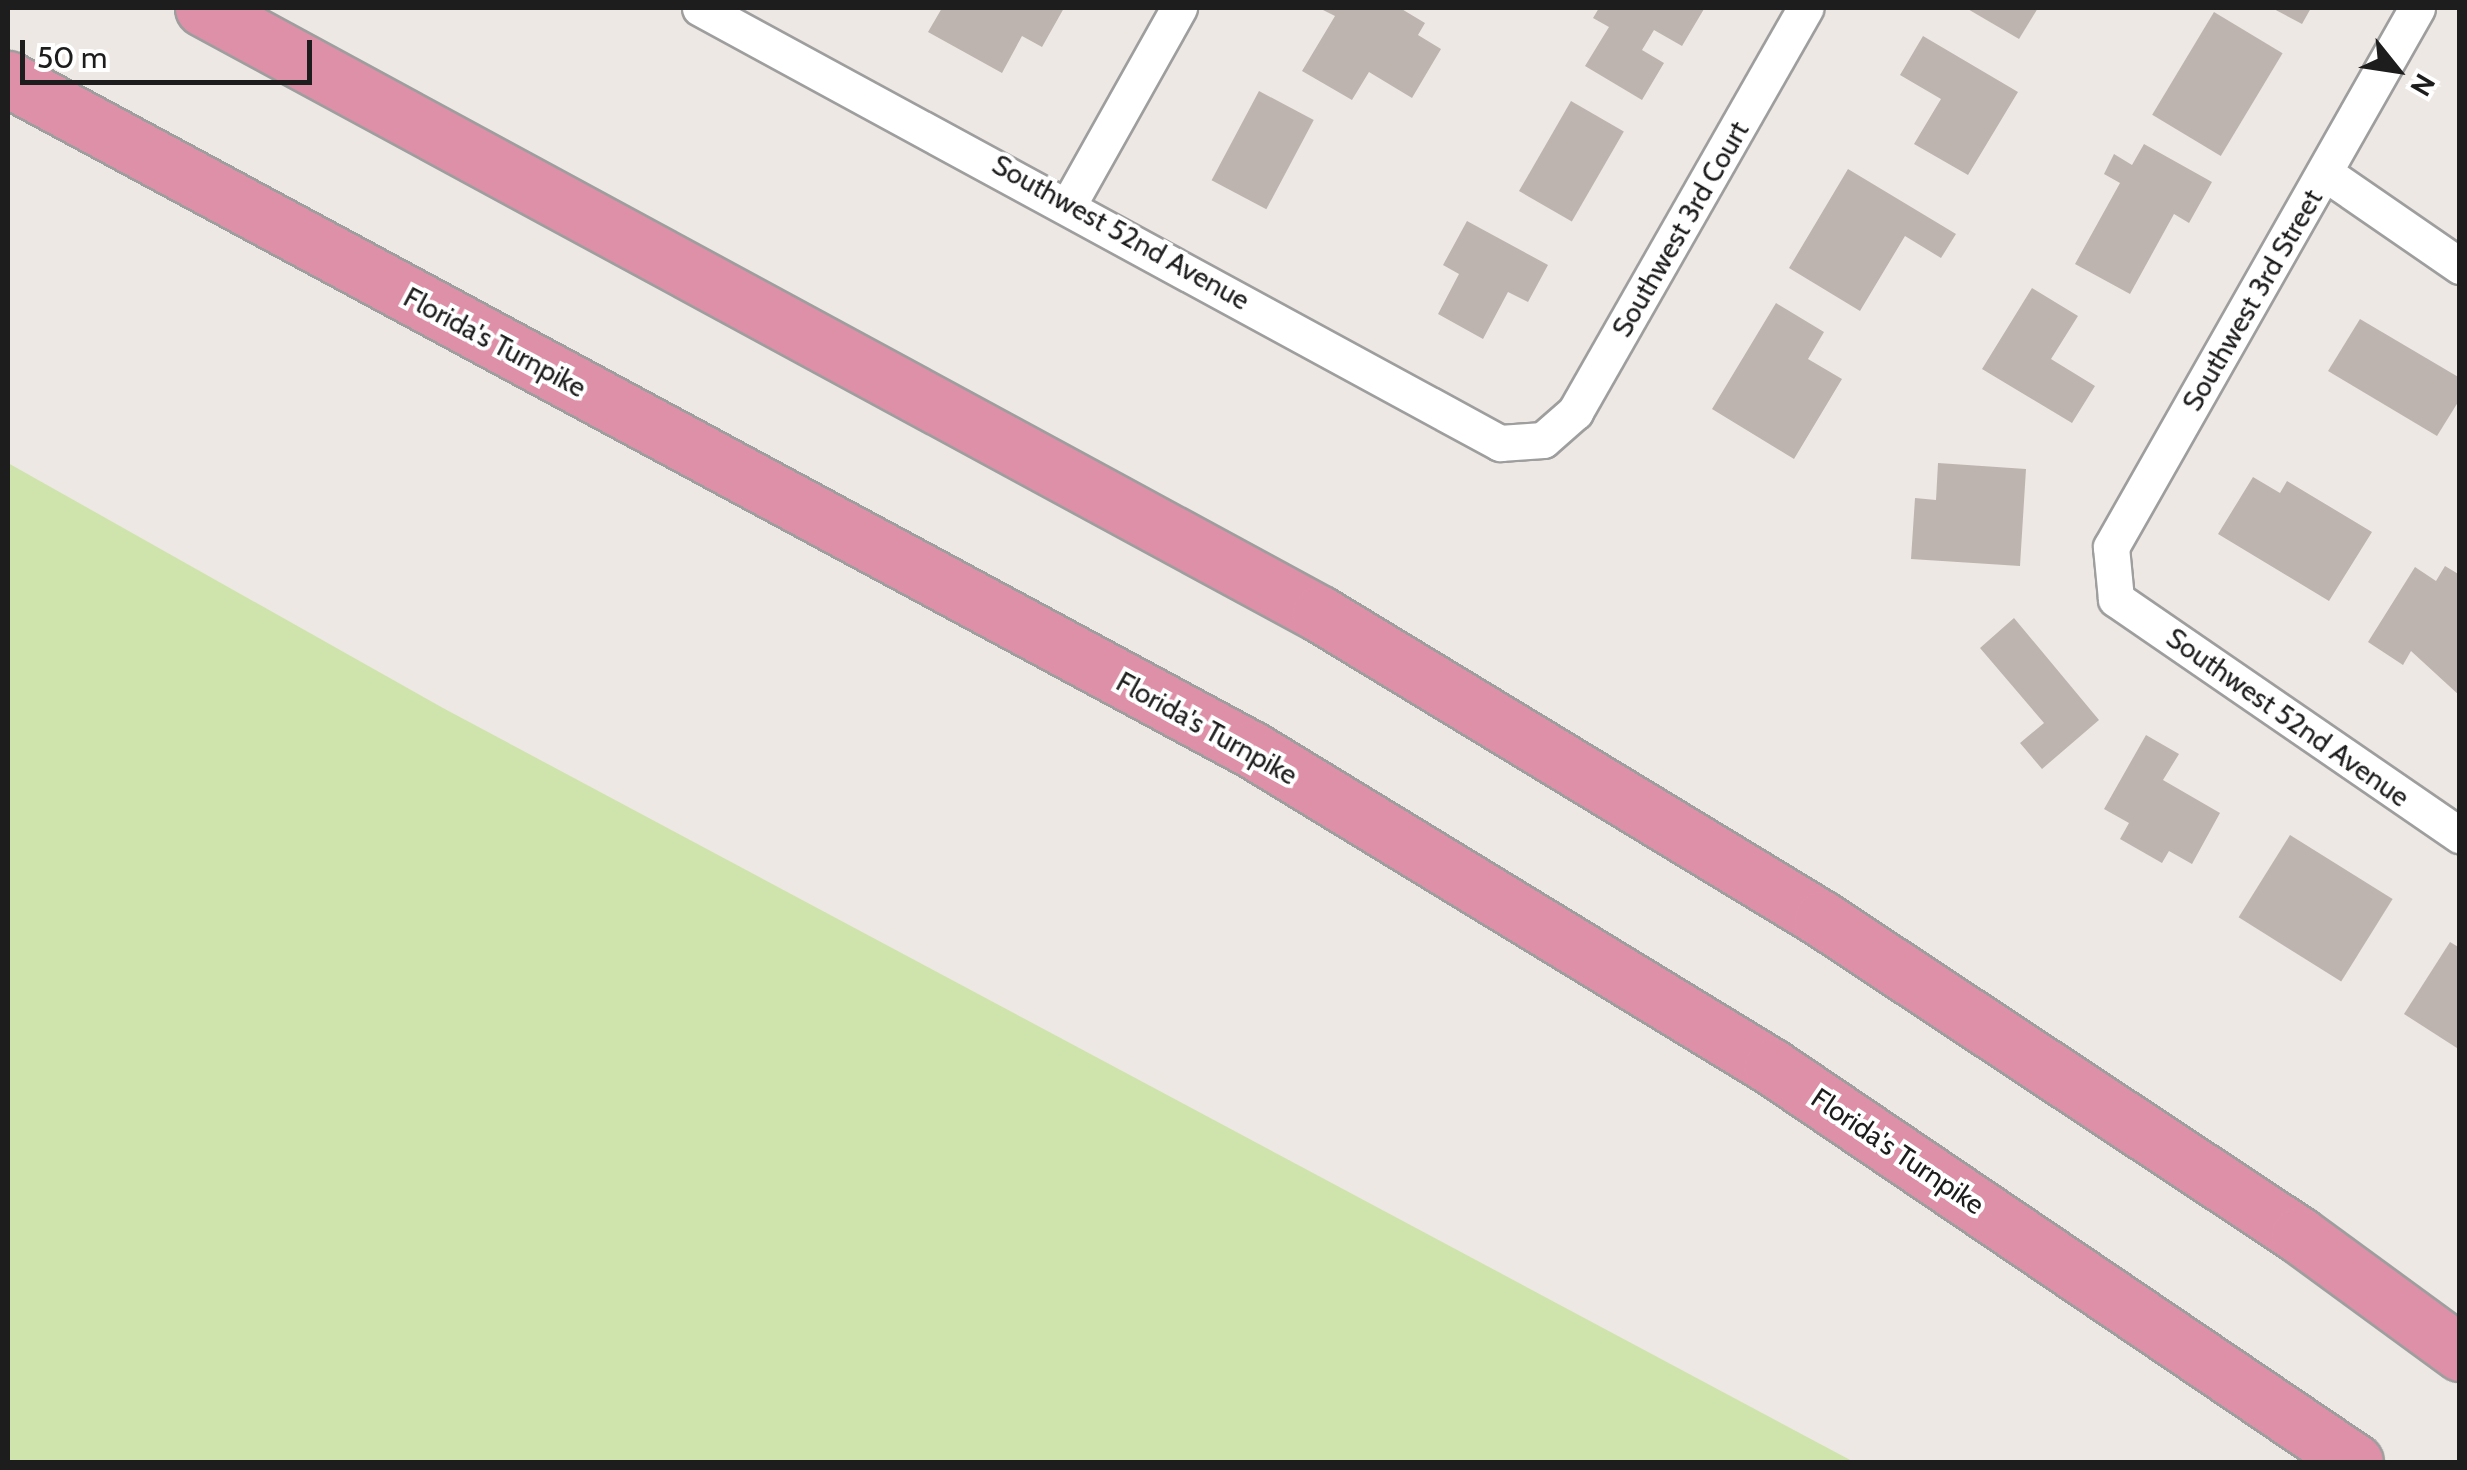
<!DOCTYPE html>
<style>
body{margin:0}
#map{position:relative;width:2467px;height:1470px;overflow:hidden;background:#ede8e3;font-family:Cabin,sans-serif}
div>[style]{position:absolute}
.grass>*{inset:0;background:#cfe4ac}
.building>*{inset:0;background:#bdb4b0;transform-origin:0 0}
.roads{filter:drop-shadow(2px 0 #9e9e9e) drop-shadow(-2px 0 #9e9e9e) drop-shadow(0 2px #9e9e9e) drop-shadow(0 -2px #9e9e9e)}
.minor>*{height:35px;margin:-17.5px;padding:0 17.5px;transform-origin:17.5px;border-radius:17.5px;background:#fff}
.motorway>*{height:55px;margin:-27.5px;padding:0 27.5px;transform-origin:27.5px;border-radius:27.5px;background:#df90a9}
span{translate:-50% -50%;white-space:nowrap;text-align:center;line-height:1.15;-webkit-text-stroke:8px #fff;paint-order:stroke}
.street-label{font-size:28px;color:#1d1d1d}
.frame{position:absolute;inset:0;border:10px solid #1d1d1d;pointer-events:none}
.north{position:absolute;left:2347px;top:20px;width:100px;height:100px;-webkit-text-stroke:8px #fff;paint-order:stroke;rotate:120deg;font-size:28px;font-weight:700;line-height:40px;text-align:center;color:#1d1d1d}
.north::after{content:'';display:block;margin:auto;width:35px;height:45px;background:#1d1d1d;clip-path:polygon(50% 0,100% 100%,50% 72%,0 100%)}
.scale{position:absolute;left:20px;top:40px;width:292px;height:45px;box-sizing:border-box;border:5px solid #1d1d1d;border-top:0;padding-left:12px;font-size:30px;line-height:35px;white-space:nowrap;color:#1d1d1d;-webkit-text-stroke:8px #fff;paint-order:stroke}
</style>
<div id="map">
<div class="grass">
<div style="clip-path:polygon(8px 463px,443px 708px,1854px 1462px,8px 1462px)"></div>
</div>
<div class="building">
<div style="clip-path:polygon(942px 8px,1064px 8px,1042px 47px,1022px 36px,1002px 73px,928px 32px)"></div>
<div style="clip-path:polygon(1319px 8px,1400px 8px,1425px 23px,1418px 35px,1441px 49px,1412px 98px,1369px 72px,1352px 100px,1302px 71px,1335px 16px)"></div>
<div style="clip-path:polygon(1599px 8px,1700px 8px,1704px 9px,1682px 46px,1654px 30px,1642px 50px,1664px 63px,1642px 100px,1585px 66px,1609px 27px,1593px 18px)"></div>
<div style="clip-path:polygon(1966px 8px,2038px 8px,2019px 39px)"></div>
<div style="clip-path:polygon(2272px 8px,2311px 8px,2302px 24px)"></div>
<div style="left:2214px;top:12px;width:80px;height:120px;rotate:31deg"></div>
<div style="clip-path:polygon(1923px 36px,2018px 92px,1968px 175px,1914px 144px,1941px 99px,1900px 75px)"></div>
<div style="left:1259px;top:91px;width:62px;height:101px;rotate:28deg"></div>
<div style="left:1571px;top:101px;width:61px;height:104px;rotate:30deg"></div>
<div style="clip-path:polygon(2144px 144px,2212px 182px,2189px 223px,2174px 214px,2130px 294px,2075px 264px,2120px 183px,2104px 174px,2114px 154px,2132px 165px)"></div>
<div style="clip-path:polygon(1848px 169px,1956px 234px,1941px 258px,1905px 236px,1860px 311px,1789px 268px)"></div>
<div style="clip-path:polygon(1467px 221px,1548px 265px,1528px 302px,1508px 292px,1483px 339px,1438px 314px,1459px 274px,1443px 265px)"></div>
<div style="clip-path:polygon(2032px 288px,2078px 316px,2051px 359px,2095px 386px,2072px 423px,1982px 369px)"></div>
<div style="clip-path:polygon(1776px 303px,1824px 332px,1808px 359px,1842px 379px,1794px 459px,1712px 409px)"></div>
<div style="clip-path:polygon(2360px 319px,2460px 378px,2460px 399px,2437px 436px,2328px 371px)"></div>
<div style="clip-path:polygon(1938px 463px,2026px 469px,2020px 566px,1911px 559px,1915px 498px,1936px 500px)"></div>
<div style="clip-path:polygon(2253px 477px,2280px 493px,2287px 481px,2372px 532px,2329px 601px,2218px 534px)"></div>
<div style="clip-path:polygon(2445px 566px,2460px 575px,2460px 696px,2411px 651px,2403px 665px,2368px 642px,2415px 567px,2436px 581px)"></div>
<div style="clip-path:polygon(2014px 618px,2099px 720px,2042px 769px,2020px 743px,2044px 723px,1980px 648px)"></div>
<div style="clip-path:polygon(2146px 735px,2179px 754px,2163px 780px,2220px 813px,2192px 864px,2169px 851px,2162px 863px,2120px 839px,2129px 823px,2104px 809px)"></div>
<div style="left:2290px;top:835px;width:121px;height:97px;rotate:32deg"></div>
<div style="clip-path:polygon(2450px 942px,2460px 948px,2460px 1050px,2404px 1014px)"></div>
</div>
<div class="roads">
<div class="minor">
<div style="left:700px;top:8px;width:911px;rotate:28.54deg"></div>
<div style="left:1500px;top:443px;width:43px;rotate:-4deg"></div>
<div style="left:1543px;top:440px;width:43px;rotate:-41.2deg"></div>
<div style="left:1575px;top:412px;width:465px;rotate:-60.3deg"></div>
<div style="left:2417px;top:8px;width:620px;rotate:119.58deg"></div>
<div style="left:2111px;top:547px;width:52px;rotate:84.5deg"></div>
<div style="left:2116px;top:599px;width:417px;rotate:34.5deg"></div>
<div style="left:2325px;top:173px;width:164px;rotate:34.6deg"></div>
<div style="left:1070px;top:202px;width:223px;rotate:-60.7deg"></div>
</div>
<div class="motorway">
<div style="left:203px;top:8px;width:1271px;rotate:28.48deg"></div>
<div style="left:1320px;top:614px;width:587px;rotate:31.28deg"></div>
<div style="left:1822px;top:919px;width:572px;rotate:33.52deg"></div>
<div style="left:2299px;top:1235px;width:200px;rotate:36.2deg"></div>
<div style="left:8px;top:79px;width:1412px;rotate:28.33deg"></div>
<div style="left:1251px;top:749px;width:610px;rotate:31.4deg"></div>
<div style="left:1772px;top:1067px;width:704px;rotate:34.12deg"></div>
</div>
</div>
<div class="street-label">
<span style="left:1680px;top:229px;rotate:-60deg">Southwest 3rd Court</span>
<span style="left:1121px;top:232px;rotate:29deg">Southwest 52nd Avenue</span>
<span style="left:2252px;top:300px;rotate:-60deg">Southwest 3rd Street</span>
<span style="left:495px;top:342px;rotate:28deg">Florida's Turnpike</span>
<span style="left:2288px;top:717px;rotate:35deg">Southwest 52nd Avenue</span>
<span style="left:1207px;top:728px;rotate:29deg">Florida's Turnpike</span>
<span style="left:1898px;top:1151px;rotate:34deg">Florida's Turnpike</span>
</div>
<div class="frame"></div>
<div class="north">N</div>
<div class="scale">50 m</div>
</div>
